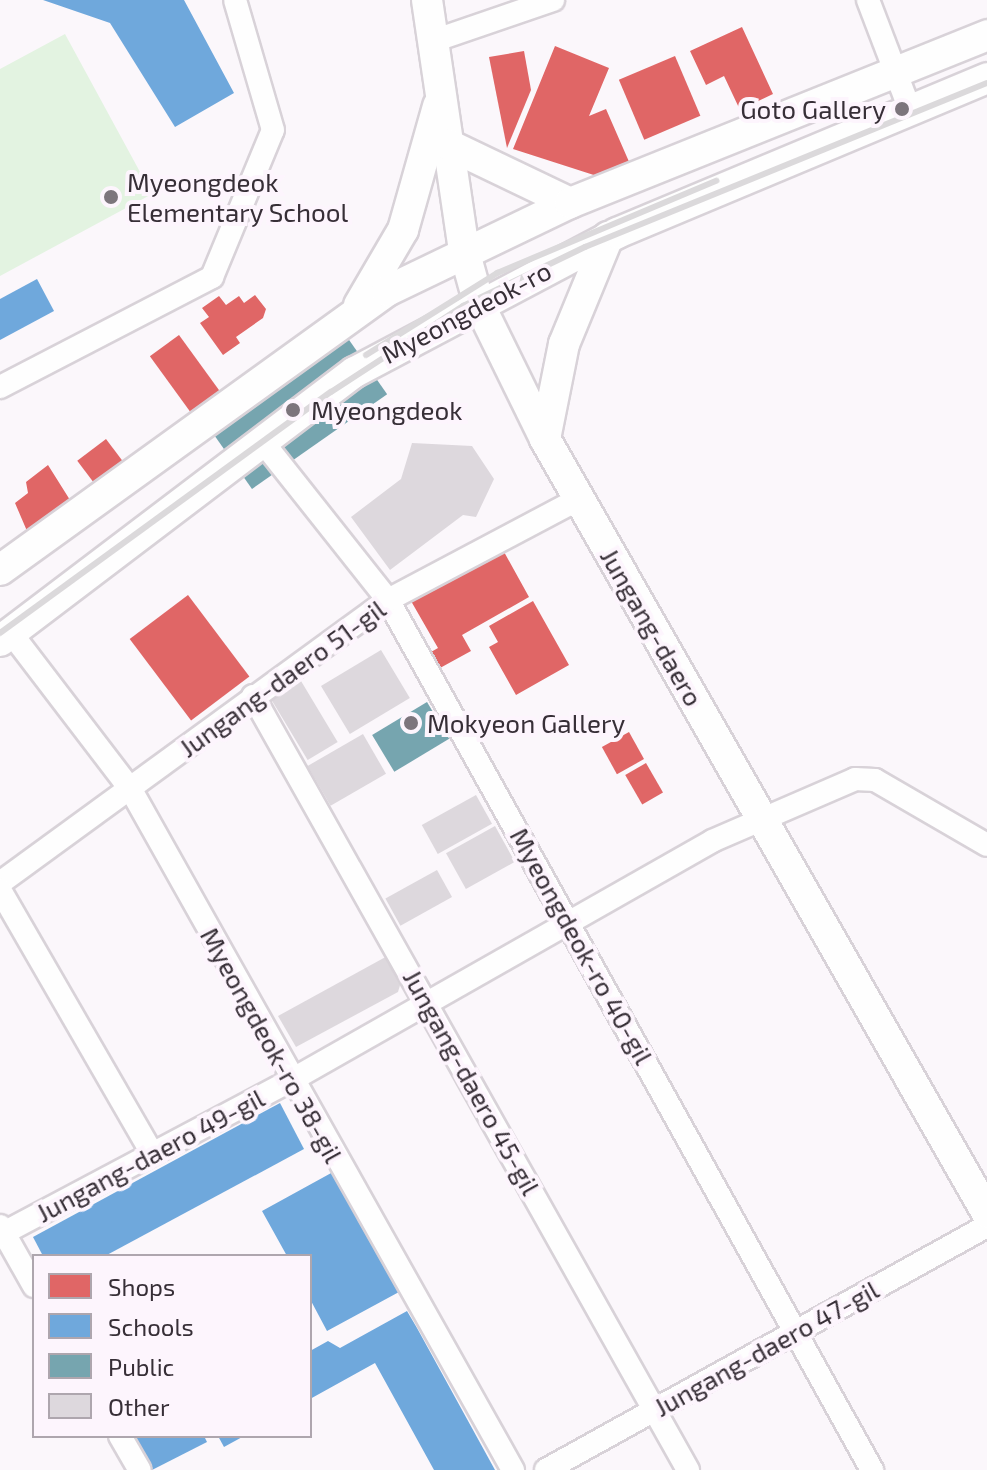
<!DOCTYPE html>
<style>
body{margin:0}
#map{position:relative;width:987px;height:1470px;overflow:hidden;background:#fbf7fb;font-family:"Exo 2",sans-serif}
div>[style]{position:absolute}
.green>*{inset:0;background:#e3f3e1}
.shops>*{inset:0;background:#e06666;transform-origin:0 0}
.schools>*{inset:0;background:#6fa8dc}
.public>*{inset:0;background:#76a5af;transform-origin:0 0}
.building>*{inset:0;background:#ddd8dd;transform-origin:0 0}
.roads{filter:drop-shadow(2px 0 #d8d2d8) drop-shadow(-2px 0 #d8d2d8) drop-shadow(0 2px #d8d2d8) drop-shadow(0 -2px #d8d2d8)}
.minor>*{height:22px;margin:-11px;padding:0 11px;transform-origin:11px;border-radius:11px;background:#fefefe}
.secondary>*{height:30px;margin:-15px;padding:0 15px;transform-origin:15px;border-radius:15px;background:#fefefe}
.rail>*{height:6px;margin:-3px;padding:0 3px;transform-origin:3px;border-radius:3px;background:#dbd9db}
.dots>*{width:22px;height:22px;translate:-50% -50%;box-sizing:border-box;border:4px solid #fdf5fd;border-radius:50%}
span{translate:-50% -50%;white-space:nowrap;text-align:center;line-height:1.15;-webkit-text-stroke:8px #fdf5fd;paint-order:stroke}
.poi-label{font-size:26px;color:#372f37}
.right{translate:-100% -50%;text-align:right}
.left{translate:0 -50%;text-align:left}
.street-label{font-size:26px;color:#372f37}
.legend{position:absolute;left:32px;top:1254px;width:280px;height:184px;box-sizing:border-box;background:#fdf5fd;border:2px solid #aea6ae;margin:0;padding:10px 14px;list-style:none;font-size:24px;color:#372f37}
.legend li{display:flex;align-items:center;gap:16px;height:40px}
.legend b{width:40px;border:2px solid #aea6ae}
</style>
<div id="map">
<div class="green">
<div style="clip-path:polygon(65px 34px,152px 194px,0 276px,0 69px)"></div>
</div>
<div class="shops">
<div style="clip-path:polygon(742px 27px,773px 94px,740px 110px,724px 76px,706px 85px,690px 51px)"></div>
<div style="clip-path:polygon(555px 46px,609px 68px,589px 116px,606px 109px,630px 164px,600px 177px,513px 149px)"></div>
<div style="clip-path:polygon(524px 51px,531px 90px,507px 148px,489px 57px)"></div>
<div style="left:675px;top:56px;width:65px;height:61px;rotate:67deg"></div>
<div style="clip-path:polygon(255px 295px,266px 309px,263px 318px,236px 337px,240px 343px,223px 355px,200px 323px,209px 317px,202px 308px,219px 296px,226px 305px,239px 296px,244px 303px)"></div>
<div style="left:179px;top:335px;width:76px;height:36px;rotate:54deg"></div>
<div style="left:106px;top:439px;width:36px;height:36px;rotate:53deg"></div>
<div style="clip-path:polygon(48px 465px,70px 500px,64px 515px,30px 538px,15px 503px,28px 493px,26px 482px)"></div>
<div style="clip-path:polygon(503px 550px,529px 597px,462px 635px,471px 651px,440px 668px,431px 652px,438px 648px,411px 601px)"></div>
<div style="left:188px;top:595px;width:102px;height:73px;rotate:53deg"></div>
<div style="clip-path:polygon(533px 601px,569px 665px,516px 695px,489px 647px,498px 642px,489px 626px)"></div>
<div style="left:629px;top:732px;width:31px;height:31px;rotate:61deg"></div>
<div style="left:646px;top:763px;width:34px;height:24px;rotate:60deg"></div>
</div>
<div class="schools">
<div style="clip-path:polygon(43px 0,184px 0,234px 93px,175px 127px,110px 23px)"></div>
<div style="clip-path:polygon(37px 279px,54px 311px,0 340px,0 299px)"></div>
<div style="clip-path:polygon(280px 1103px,304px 1149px,105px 1256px,43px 1256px,33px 1237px)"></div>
<div style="clip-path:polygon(333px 1172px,399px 1292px,327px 1331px,310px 1299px,310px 1256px,287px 1256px,262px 1211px)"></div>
<div style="clip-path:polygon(407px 1311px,417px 1328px,495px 1470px,434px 1470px,375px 1363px,310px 1399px,310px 1351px,328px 1341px,340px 1348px)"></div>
<div style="clip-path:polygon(132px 1436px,204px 1436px,207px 1442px,152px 1470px)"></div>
<div style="clip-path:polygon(218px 1436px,244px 1436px,224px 1447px)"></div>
</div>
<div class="public">
<div style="left:347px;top:337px;width:70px;height:165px;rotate:55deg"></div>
<div style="left:427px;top:702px;width:43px;height:64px;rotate:59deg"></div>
</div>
<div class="building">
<div style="clip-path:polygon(412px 443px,472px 446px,494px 479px,476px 517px,463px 515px,390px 570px,351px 517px,401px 479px)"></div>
<div style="left:381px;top:650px;width:56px;height:70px;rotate:59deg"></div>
<div style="left:298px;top:676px;width:77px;height:35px;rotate:59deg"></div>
<div style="left:363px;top:734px;width:46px;height:64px;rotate:60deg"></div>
<div style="left:476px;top:795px;width:33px;height:62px;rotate:61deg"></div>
<div style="left:495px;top:826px;width:41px;height:56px;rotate:61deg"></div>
<div style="left:437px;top:870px;width:31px;height:59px;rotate:61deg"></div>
<div style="clip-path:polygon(391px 954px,403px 975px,398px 992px,296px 1047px,278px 1016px)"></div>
</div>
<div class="roads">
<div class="minor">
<div style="left:868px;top:0;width:118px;rotate:69.1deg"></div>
<div style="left:433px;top:41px;width:127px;rotate:-18.9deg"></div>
<div style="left:0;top:387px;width:239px;rotate:-27.4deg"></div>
<div style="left:212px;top:277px;width:159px;rotate:-67.5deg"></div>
<div style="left:273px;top:130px;width:135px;rotate:-106.3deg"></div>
<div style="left:262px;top:441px;width:203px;rotate:51.6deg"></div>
<div style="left:388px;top:600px;width:996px;rotate:60.91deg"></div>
<div style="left:11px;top:633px;width:198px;rotate:52.6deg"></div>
<div style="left:131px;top:790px;width:780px;rotate:60.67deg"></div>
<div style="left:253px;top:696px;width:888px;rotate:60.66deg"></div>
<div style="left:0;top:883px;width:480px;rotate:-36.1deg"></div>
<div style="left:388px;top:600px;width:216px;rotate:-27.9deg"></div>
<div style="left:0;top:890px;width:304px;rotate:60deg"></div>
<div style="left:0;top:1226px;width:69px;rotate:60.5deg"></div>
<div style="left:0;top:1235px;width:328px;rotate:-28deg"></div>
<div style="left:290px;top:1081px;width:485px;rotate:-29.6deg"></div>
<div style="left:712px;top:841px;width:156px;rotate:-23.4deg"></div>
<div style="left:855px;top:779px;width:20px;rotate:3deg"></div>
<div style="left:875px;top:780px;width:129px;rotate:30.1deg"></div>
<div style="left:120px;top:1436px;width:39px;rotate:60deg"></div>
<div style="left:546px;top:1470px;width:504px;rotate:-28.96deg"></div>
</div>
<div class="secondary">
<div style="left:427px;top:0;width:253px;rotate:81.6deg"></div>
<div style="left:464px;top:250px;width:56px;rotate:74.5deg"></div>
<div style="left:479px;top:304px;width:150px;rotate:63.9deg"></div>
<div style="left:545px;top:439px;width:891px;rotate:60.27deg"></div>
<div style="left:449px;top:145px;width:134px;rotate:25.6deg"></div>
<div style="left:359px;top:305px;width:87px;rotate:-59.6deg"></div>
<div style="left:403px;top:230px;width:129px;rotate:-74.2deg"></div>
<div style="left:545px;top:439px;width:97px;rotate:-78.7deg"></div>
<div style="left:564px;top:344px;width:116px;rotate:-67.6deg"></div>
<div style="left:0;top:570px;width:477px;rotate:-35.8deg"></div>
<div style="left:387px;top:291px;width:203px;rotate:-25.7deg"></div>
<div style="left:570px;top:203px;width:450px;rotate:-21.9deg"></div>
<div style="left:0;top:641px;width:445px;rotate:-37.2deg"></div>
<div style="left:355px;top:372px;width:297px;rotate:-27.9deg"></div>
<div style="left:617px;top:233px;width:401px;rotate:-22.7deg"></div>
</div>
</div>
<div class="rail">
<div style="left:366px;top:355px;width:155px;rotate:-32deg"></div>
<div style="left:497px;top:273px;width:238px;rotate:-22.8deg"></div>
<div style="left:0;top:633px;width:409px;rotate:-36.1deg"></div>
<div style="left:331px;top:392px;width:158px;rotate:-33.1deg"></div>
<div style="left:463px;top:306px;width:136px;rotate:-25.8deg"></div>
<div style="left:585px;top:247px;width:434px;rotate:-22.2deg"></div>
</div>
<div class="dots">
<div style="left:902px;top:109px;background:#7c757c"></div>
<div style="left:111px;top:197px;background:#7c757c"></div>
<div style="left:293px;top:410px;background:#7c757c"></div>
<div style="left:411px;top:723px;background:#7c757c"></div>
</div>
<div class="poi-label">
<span class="right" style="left:886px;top:109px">Goto Gallery</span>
<span class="left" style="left:127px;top:197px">Myeongdeok<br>Elementary School</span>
<span class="left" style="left:311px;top:410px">Myeongdeok</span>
<span class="left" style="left:427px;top:723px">Mokyeon Gallery</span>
</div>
<div class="street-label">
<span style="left:466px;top:312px;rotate:-28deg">Myeongdeok-ro</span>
<span style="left:652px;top:627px;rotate:60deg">Jungang-daero</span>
<span style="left:282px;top:678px;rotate:-36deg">Jungang-daero 51-gil</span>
<span style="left:582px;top:946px;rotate:61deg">Myeongdeok-ro 40-gil</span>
<span style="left:272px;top:1045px;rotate:61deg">Myeongdeok-ro 38-gil</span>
<span style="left:472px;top:1082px;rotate:61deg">Jungang-daero 45-gil</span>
<span style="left:150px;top:1155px;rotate:-28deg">Jungang-daero 49-gil</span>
<span style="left:766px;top:1348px;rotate:-29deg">Jungang-daero 47-gil</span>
</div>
<ul class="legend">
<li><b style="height:22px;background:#e06666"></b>Shops</li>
<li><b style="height:22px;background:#6fa8dc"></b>Schools</li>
<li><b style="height:22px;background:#76a5af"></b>Public</li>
<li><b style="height:22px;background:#ddd8dd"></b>Other</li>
</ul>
</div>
